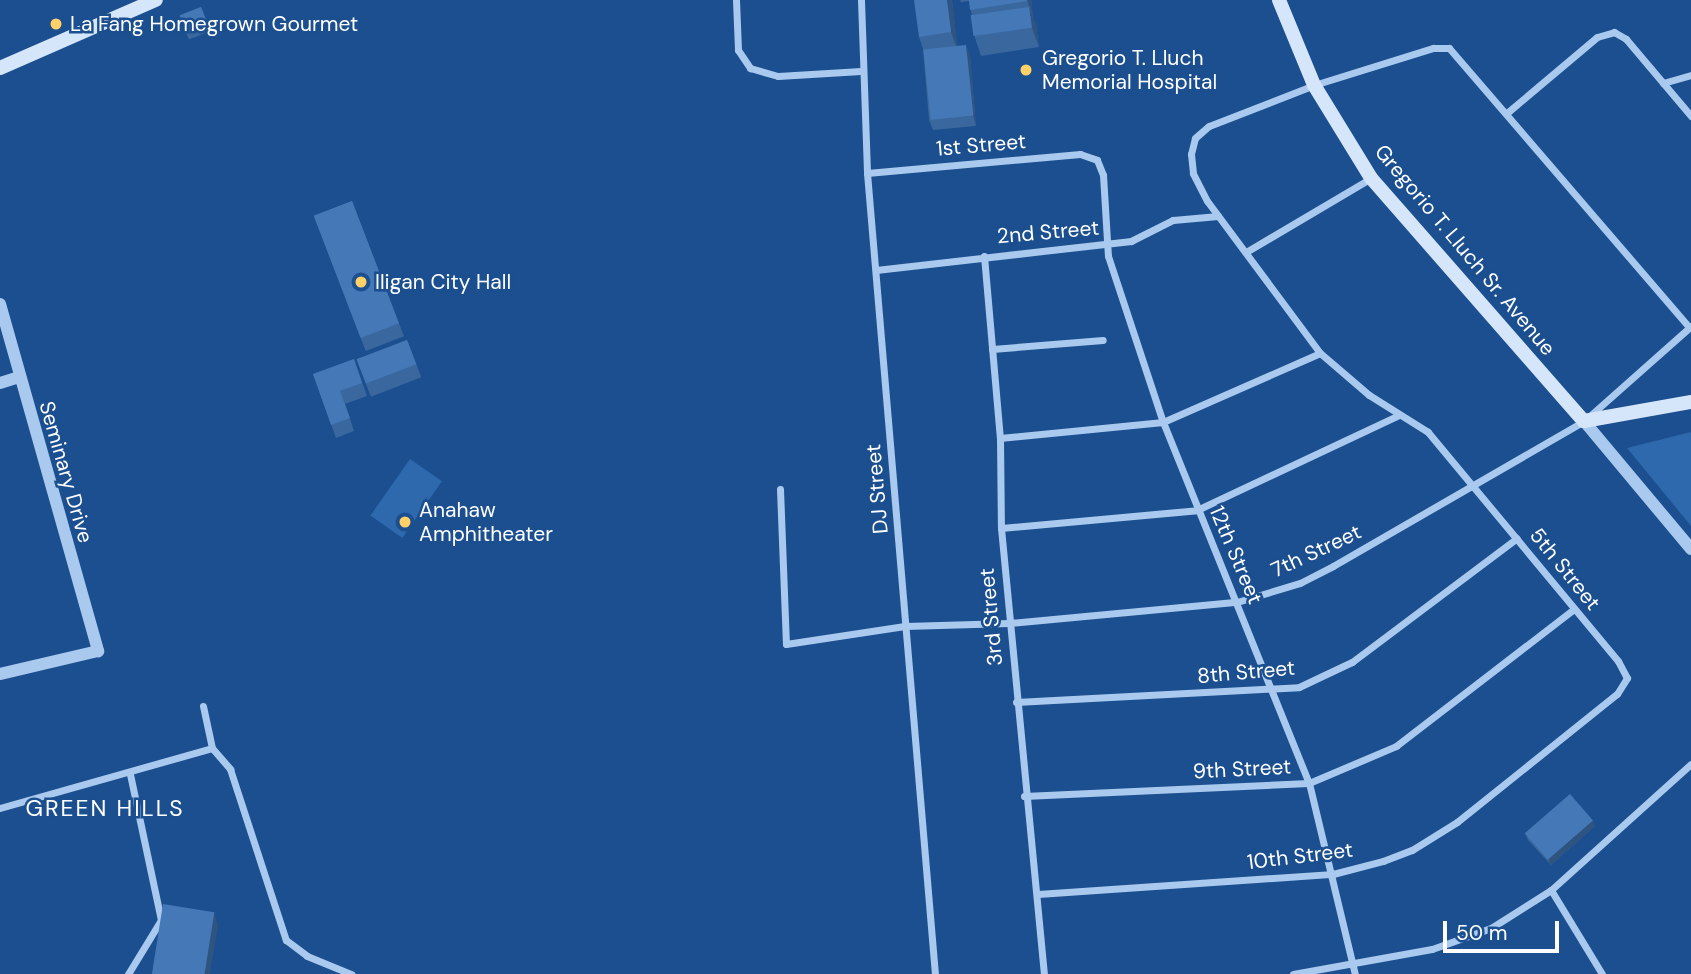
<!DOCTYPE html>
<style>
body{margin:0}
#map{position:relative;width:1691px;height:974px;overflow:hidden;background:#1b4f8f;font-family:"DM Sans",sans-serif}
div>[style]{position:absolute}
.green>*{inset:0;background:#2e69ad;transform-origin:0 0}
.minor>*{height:7px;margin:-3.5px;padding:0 3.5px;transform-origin:3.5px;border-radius:3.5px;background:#a9c9ee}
.tertiary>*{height:12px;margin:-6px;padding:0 6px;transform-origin:6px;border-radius:6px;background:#a9c9ee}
.secondary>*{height:14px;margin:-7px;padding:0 7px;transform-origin:7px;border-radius:7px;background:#d6e6fa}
.wall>*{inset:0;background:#3a679d;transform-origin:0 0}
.shaded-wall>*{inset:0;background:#305480}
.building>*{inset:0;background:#4478b7;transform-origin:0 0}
.dots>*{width:19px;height:19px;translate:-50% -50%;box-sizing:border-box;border:4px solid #1b4f8f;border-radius:50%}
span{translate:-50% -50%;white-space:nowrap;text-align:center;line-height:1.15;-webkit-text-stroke:5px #1b4f8f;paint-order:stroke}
.poi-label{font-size:21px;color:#fff}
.left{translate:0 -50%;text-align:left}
.street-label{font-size:21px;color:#fff}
.neighbourhood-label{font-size:23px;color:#fff;letter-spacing:2px}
.scale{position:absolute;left:1443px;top:921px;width:116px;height:32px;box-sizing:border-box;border:4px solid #fff;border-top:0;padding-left:9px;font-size:21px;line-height:24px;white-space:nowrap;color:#fff;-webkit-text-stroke:5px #1b4f8f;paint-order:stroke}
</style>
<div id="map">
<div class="green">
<div style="clip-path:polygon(1691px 432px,1691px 526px,1627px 448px)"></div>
<div style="left:410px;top:459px;width:39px;height:69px;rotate:35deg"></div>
</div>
<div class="minor">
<div style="left:736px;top:0;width:50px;rotate:87.7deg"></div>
<div style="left:738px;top:50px;width:22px;rotate:56deg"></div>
<div style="left:750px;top:68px;width:29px;rotate:16deg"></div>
<div style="left:778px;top:76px;width:83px;rotate:-3.4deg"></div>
<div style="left:861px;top:0;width:173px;rotate:88deg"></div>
<div style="left:867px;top:173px;width:804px;rotate:85.15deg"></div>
<div style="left:1663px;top:83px;width:29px;rotate:-16deg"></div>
<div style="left:1508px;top:112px;width:116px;rotate:-40.1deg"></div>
<div style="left:1597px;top:37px;width:18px;rotate:-16deg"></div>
<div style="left:1614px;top:32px;width:14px;rotate:30deg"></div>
<div style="left:1626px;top:39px;width:101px;rotate:49.8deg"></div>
<div style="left:867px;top:173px;width:214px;rotate:-5.1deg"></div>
<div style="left:1080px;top:154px;width:18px;rotate:19deg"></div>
<div style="left:1097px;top:160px;width:16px;rotate:68deg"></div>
<div style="left:1103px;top:175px;width:81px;rotate:86.5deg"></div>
<div style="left:1108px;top:256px;width:175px;rotate:71.7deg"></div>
<div style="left:1163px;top:422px;width:389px;rotate:68deg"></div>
<div style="left:1309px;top:783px;width:196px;rotate:76.5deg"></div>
<div style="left:1246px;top:252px;width:145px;rotate:-30.6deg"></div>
<div style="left:984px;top:256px;width:183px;rotate:85deg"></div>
<div style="left:1000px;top:438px;width:90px;rotate:89.4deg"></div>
<div style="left:1001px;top:528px;width:448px;rotate:84.5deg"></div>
<div style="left:876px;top:270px;width:257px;rotate:-6.5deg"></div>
<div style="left:1131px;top:241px;width:47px;rotate:-26.6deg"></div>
<div style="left:1173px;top:220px;width:45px;rotate:-5.1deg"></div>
<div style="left:992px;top:349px;width:111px;rotate:-4.6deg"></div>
<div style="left:1000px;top:438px;width:164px;rotate:-5.6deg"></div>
<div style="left:1163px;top:422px;width:171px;rotate:-23.7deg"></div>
<div style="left:780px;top:489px;width:155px;rotate:87.8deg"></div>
<div style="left:786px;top:644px;width:120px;rotate:-8.6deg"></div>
<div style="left:905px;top:626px;width:104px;rotate:-1.7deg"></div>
<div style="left:1009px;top:623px;width:229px;rotate:-5.3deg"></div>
<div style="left:1237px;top:602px;width:66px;rotate:-16.8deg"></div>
<div style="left:1300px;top:583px;width:37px;rotate:-27deg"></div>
<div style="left:1333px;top:566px;width:290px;rotate:-30deg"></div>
<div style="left:1584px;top:421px;width:143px;rotate:-41.6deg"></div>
<div style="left:1001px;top:528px;width:197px;rotate:-5.2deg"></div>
<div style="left:1197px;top:510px;width:223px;rotate:-25.2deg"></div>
<div style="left:1016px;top:702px;width:283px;rotate:-3deg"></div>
<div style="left:1299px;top:687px;width:59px;rotate:-25.3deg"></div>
<div style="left:1352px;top:662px;width:206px;rotate:-36.9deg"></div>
<div style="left:203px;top:706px;width:43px;rotate:77.9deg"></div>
<div style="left:212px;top:748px;width:28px;rotate:49deg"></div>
<div style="left:230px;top:769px;width:180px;rotate:71.9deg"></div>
<div style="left:286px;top:940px;width:26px;rotate:37deg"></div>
<div style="left:307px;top:956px;width:48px;rotate:22.2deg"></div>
<div style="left:1024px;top:796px;width:285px;rotate:-2.6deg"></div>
<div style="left:1309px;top:783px;width:95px;rotate:-23deg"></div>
<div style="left:1396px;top:746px;width:225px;rotate:-37.6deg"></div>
<div style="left:0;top:808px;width:220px;rotate:-15.8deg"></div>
<div style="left:1551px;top:890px;width:98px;rotate:58.7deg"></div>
<div style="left:1038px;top:894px;width:296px;rotate:-3.9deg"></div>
<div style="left:1333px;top:874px;width:52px;rotate:-14.6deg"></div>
<div style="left:1383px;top:861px;width:31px;rotate:-21deg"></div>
<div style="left:1412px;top:850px;width:53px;rotate:-31.9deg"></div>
<div style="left:1457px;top:822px;width:205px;rotate:-38.7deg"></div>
<div style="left:1617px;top:694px;width:19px;rotate:-58deg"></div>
<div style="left:1627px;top:678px;width:19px;rotate:-118deg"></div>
<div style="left:1618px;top:661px;width:298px;rotate:-129.7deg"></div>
<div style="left:1428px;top:432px;width:70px;rotate:-147.9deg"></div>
<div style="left:1369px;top:395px;width:65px;rotate:-139.4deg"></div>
<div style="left:1320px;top:353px;width:189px;rotate:-126.6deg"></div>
<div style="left:1207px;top:201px;width:31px;rotate:-117deg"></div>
<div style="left:1193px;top:173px;width:19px;rotate:-96deg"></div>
<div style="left:1191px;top:154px;width:16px;rotate:-76deg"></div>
<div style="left:1195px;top:138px;width:18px;rotate:-41deg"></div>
<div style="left:1209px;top:126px;width:113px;rotate:-21.3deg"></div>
<div style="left:1314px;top:85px;width:125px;rotate:-17.3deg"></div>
<div style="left:1433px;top:48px;width:16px"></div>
<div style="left:1449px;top:48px;width:368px;rotate:49.3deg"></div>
<div style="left:128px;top:974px;width:63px;rotate:-58.6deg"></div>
<div style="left:161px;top:920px;width:149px;rotate:-102deg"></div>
<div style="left:1293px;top:974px;width:141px;rotate:-10.2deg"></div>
<div style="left:1432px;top:949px;width:63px;rotate:-19.6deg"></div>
<div style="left:1491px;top:928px;width:71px;rotate:-32.3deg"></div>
<div style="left:1551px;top:890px;width:188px;rotate:-42deg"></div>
</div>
<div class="tertiary">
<div style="left:0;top:304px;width:361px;rotate:74.2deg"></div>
<div style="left:98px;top:651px;width:101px;rotate:166.8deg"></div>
<div style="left:0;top:383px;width:21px;rotate:-17deg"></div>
<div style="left:1584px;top:421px;width:167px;rotate:50.1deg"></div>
</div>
<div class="secondary">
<div style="left:1279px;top:0;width:92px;rotate:67.6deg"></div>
<div style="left:1314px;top:85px;width:109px;rotate:58.5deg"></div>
<div style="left:1371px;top:178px;width:323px;rotate:48.8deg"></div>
<div style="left:1584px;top:421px;width:109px;rotate:-10.1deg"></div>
<div style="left:0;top:68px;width:170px;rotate:-23.6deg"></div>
</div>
<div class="wall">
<div style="clip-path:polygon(952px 0,957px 46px,970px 55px,976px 126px,933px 130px,929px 120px,923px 49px,919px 37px)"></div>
<div style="clip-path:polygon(960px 0,1031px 0,1033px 19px,1036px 25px,1039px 47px,981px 56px,975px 38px,972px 16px,969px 1px,961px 2px)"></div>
<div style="left:201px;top:7px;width:26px;height:23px;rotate:69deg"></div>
<div style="left:352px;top:201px;width:145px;height:41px;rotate:69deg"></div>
<div style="left:407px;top:340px;width:40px;height:54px;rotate:69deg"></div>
<div style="clip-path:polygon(354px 359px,367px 396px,345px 404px,354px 431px,336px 438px,313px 374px)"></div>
<div style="clip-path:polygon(1595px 826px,1551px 865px,1528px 840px,1525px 833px)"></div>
</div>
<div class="shaded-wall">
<div style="clip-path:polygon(947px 0,952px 0,958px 51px,951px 32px)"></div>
<div style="clip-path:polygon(1027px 0,1031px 0,1034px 19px)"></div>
<div style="clip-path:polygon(1029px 7px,1036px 25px,1039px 47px,1032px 28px)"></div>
<div style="clip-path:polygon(966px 45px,970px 55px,976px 126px,973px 116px)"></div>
<div style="clip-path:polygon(1593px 820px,1595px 826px,1551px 865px,1548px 859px)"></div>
<div style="clip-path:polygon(214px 912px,218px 925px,210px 974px,203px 974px)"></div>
</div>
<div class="building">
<div style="clip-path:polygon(914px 0,947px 0,951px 32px,919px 37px)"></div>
<div style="clip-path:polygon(969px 0,1027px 0,1027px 1px,970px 10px)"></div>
<div style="left:201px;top:7px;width:18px;height:23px;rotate:68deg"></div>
<div style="left:1029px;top:7px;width:21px;height:59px;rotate:82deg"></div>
<div style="left:966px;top:45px;width:71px;height:43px;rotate:84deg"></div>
<div style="left:352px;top:201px;width:131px;height:41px;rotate:69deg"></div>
<div style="left:407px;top:340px;width:26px;height:54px;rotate:69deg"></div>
<div style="clip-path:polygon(354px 359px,362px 383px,340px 391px,350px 418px,331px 425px,313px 374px)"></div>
<div style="left:1570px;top:794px;width:35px;height:60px;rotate:49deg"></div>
<div style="left:163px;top:904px;width:52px;height:71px;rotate:9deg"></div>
</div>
<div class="dots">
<div style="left:56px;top:24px;background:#ffd166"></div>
<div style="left:1026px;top:70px;background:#ffd166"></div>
<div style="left:361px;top:282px;background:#ffd166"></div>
<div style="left:405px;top:522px;background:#ffd166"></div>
</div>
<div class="poi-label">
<span class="left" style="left:70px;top:24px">La Fang Homegrown Gourmet</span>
<span class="left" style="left:1042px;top:70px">Gregorio T. Lluch<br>Memorial Hospital</span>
<span class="left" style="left:375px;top:282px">Iligan City Hall</span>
<span class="left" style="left:419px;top:522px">Anahaw<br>Amphitheater</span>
</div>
<div class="street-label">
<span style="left:981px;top:145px;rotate:-5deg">1st Street</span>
<span style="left:1048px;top:232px;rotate:-5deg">2nd Street</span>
<span style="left:1465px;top:250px;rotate:50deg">Gregorio T. Lluch Sr. Avenue</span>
<span style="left:66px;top:472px;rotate:74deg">Seminary Drive</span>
<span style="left:877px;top:489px;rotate:-95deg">DJ Street</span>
<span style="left:1316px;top:551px;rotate:-25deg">7th Street</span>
<span style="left:1236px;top:555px;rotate:67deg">12th Street</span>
<span style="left:1565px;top:569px;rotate:51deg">5th Street</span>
<span style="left:991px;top:617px;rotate:-95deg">3rd Street</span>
<span style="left:1246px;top:672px;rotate:-5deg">8th Street</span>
<span style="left:1242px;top:769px;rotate:-3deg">9th Street</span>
<span style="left:1300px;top:856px;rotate:-7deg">10th Street</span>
</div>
<div class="neighbourhood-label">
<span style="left:105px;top:808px">GREEN HILLS</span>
</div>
<div class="scale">50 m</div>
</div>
